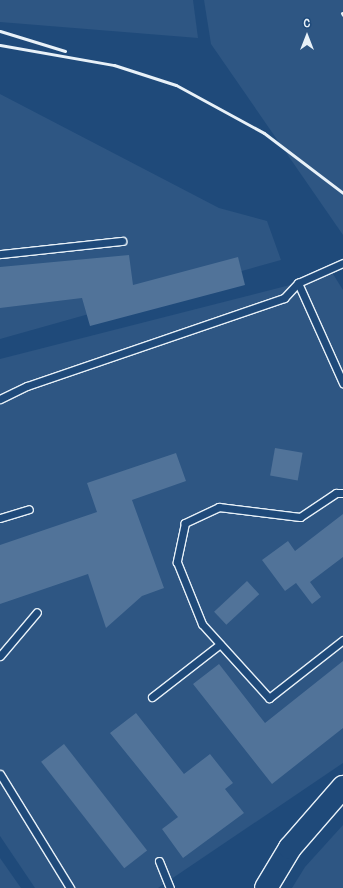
<!DOCTYPE html>
<meta charset="utf-8">
<style>
body{margin:0}
#map{position:relative;width:343px;height:888px;overflow:hidden;background:#1f4a7a;font-family:Pangolin,sans-serif}
div>[style]{position:absolute}
.built>*{inset:0;background:#2e5683}
.building>*{inset:0;background:#517399;transform-origin:0 0}
.roads{filter:drop-shadow(1px 0 #e8f1f8) drop-shadow(-1px 0 #e8f1f8) drop-shadow(0 1px #e8f1f8) drop-shadow(0 -1px #e8f1f8)}
.lane>*{height:7px;margin:-3.5px;padding:0 3.5px;transform-origin:3.5px;border-radius:3.5px;background:#1f4a7a}
.primary>*{height:22px;margin:-11px;padding:0 11px;transform-origin:11px;border-radius:11px;background:#1f4a7a}
.rail>*{height:3px;margin:-1.5px;padding:0 1.5px;transform-origin:1.5px;border-radius:1.5px;background:#e8f1f8}
span{translate:-50% -50%;white-space:nowrap;text-align:center;line-height:1.15;-webkit-text-stroke:3px #1f4a7a;paint-order:stroke}
.north{position:absolute;left:287px;top:16px;width:40px;height:40px;-webkit-text-stroke:3px #1f4a7a;paint-order:stroke;rotate:0deg;font-size:11px;font-weight:700;line-height:16px;text-align:center;color:#e8f1f8}
.north::after{content:'';display:block;margin:auto;width:14px;height:18px;background:#e8f1f8;clip-path:polygon(50% 0,100% 100%,50% 72%,0 100%)}
</style>
<div id="map">
<div class="built">
<div style="clip-path:polygon(0 0,193px 0,198px 38px,0 22px)"></div>
<div style="clip-path:polygon(204px 0,343px 0,343px 235px,211px 44px)"></div>
<div style="clip-path:polygon(0 94px,219px 208px,267px 221px,281px 260px,0 339px)"></div>
<div style="clip-path:polygon(333px 274px,343px 290px,343px 763px,158px 888px,35px 888px,0 836px,0 359px)"></div>
<div style="clip-path:polygon(343px 825px,343px 888px,292px 888px,305px 867px)"></div>
<div style="clip-path:polygon(0 858px,21px 888px,0 888px)"></div>
</div>
<div class="building">
<div style="clip-path:polygon(129px 255px,133px 285px,238px 257px,245px 285px,90px 326px,82px 298px,0 308px,0 267px)"></div>
<div style="left:275px;top:448px;width:28px;height:28px;rotate:10deg"></div>
<div style="clip-path:polygon(176px 453px,186px 481px,132px 500px,164px 588px,142px 596px,106px 628px,88px 574px,0 604px,0 545px,97px 512px,87px 483px)"></div>
<div style="clip-path:polygon(343px 514px,343px 557px,310px 582px,321px 597px,312px 604px,296px 583px,285px 591px,262px 560px,288px 541px,295px 551px)"></div>
<div style="left:247px;top:581px;width:18px;height:45px;rotate:47deg"></div>
<div style="clip-path:polygon(343px 661px,343px 728px,272px 784px,193px 684px,219px 664px,265px 723px)"></div>
<div style="clip-path:polygon(136px 713px,184px 774px,210px 754px,233px 783px,225px 789px,244px 813px,183px 858px,162px 829px,178px 817px,110px 733px)"></div>
<div style="left:64px;top:744px;width:135px;height:29px;rotate:52deg"></div>
</div>
<div class="roads">
<div class="lane">
<div style="left:0;top:254px;width:123px;rotate:-6.1deg"></div>
<div style="left:298px;top:283px;width:110px;rotate:65.8deg"></div>
<div style="left:0;top:399px;width:30px;rotate:-26deg"></div>
<div style="left:27px;top:386px;width:272px;rotate:-18.9deg"></div>
<div style="left:284px;top:298px;width:21px;rotate:-47deg"></div>
<div style="left:298px;top:283px;width:49px;rotate:-24deg"></div>
<div style="left:343px;top:493px;width:7px;rotate:180deg"></div>
<div style="left:336px;top:493px;width:43px;rotate:146.3deg"></div>
<div style="left:300px;top:517px;width:82px;rotate:-173deg"></div>
<div style="left:219px;top:507px;width:38px;rotate:155deg"></div>
<div style="left:185px;top:523px;width:40px;rotate:102deg"></div>
<div style="left:177px;top:562px;width:67px;rotate:68deg"></div>
<div style="left:202px;top:624px;width:100px;rotate:47.8deg"></div>
<div style="left:269px;top:698px;width:94px;rotate:-38.1deg"></div>
<div style="left:0;top:518px;width:30px;rotate:-17deg"></div>
<div style="left:0;top:656px;width:57px;rotate:-49.9deg"></div>
<div style="left:152px;top:697px;width:86px;rotate:-37.9deg"></div>
<div style="left:0;top:774px;width:134px;rotate:58.4deg"></div>
<div style="left:159px;top:861px;width:29px;rotate:68deg"></div>
</div>
<div class="primary">
<div style="left:266px;top:888px;width:47px;rotate:-59deg"></div>
<div style="left:290px;top:848px;width:81px;rotate:-49deg"></div>
</div>
</div>
<div class="rail">
<div style="left:342px;top:13px;width:2px;rotate:63deg"></div>
<div style="left:0;top:31px;width:68px;rotate:17.1deg"></div>
<div style="left:0;top:45px;width:116px;rotate:10deg"></div>
<div style="left:114px;top:65px;width:65px;rotate:17.9deg"></div>
<div style="left:176px;top:85px;width:100px;rotate:28.6deg"></div>
<div style="left:264px;top:133px;width:99px;rotate:37.2deg"></div>
</div>
<div class="north">С</div>
</div>
